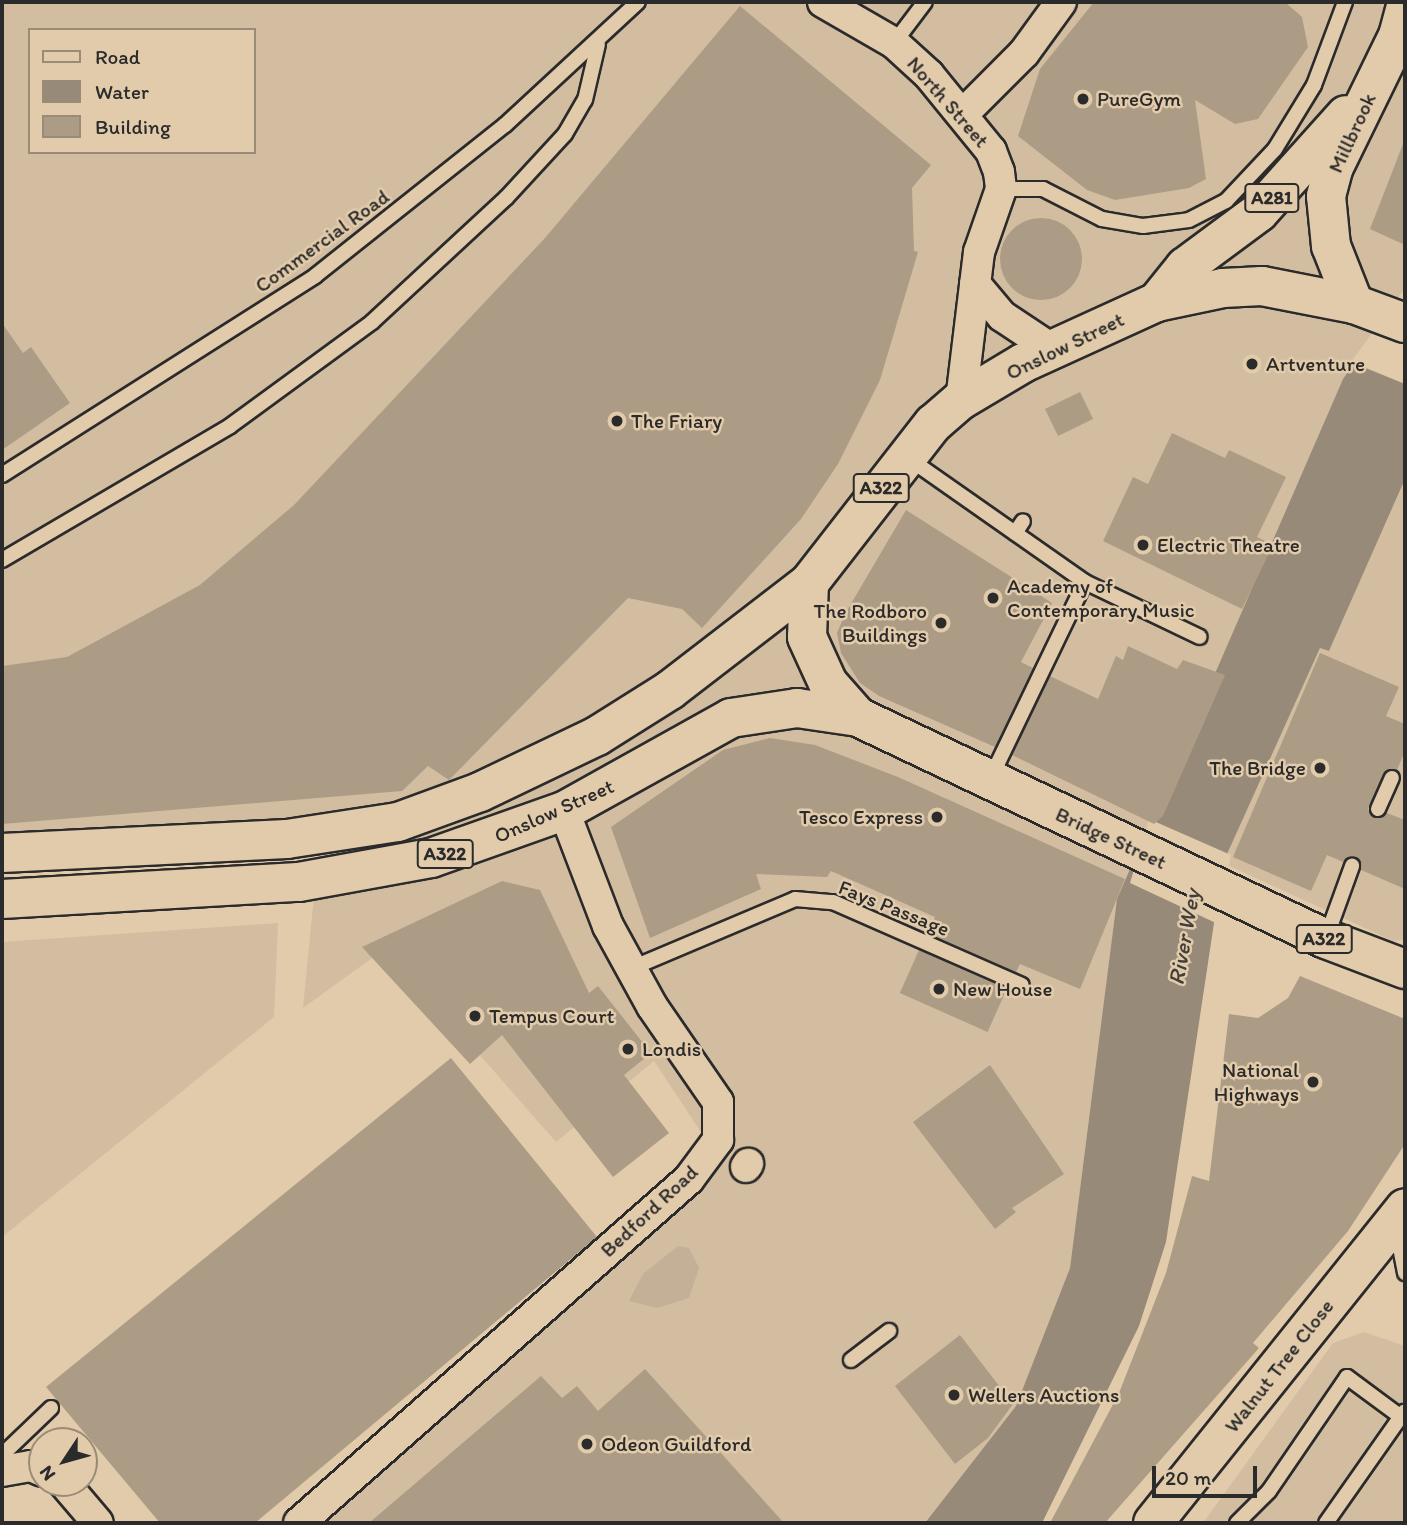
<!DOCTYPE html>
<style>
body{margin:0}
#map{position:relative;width:1407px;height:1525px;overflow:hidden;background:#e2cbab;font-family:Itim,sans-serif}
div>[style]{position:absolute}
.built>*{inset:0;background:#d2bda0}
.green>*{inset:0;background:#c4b096}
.water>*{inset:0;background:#978a78}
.pier>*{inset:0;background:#e2cbab}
.building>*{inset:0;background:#ac9c85;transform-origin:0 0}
.round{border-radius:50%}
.roads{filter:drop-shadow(2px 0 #2b2b2b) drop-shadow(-2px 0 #2b2b2b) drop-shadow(0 2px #2b2b2b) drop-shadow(0 -2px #2b2b2b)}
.lane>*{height:14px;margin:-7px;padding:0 7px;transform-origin:7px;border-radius:7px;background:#e2cbab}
.street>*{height:30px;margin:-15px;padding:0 15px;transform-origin:15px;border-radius:15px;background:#e2cbab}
.secondary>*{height:38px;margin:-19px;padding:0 19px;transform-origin:19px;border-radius:19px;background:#e2cbab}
.primary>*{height:38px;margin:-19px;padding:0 19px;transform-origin:19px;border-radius:19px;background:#e2cbab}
.dots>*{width:19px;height:19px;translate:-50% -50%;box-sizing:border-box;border:4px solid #e2cbab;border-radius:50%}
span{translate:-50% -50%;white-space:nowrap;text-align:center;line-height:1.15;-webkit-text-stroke:5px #e2cbab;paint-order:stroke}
.shield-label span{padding:2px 5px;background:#e2cbab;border:2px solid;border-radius:5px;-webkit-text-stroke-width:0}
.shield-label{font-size:19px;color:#2b2b2b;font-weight:700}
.poi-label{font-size:21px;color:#2b2b2b}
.left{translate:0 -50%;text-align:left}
.right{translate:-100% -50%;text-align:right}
.street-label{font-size:21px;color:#2b2b2b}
.water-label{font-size:23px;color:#413e3a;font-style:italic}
.frame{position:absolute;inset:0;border:4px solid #2b2b2b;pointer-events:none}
.legend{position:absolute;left:28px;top:28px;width:228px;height:126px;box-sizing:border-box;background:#e2cbab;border:2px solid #998b78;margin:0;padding:9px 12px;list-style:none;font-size:21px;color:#2b2b2b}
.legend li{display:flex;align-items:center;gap:14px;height:35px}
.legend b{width:35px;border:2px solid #998b78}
.north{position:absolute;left:28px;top:1427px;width:70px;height:70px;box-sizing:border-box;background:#e2cbab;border:2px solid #998b78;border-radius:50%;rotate:234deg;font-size:19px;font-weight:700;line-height:28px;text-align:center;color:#2b2b2b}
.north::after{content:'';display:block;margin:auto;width:24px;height:32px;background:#2b2b2b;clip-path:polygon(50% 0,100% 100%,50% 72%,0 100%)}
.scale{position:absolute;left:1152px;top:1466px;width:105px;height:32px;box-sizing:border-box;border:4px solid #2b2b2b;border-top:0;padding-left:9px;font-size:21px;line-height:24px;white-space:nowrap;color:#2b2b2b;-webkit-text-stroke:5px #e2cbab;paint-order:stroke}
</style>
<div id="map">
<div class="built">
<div style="clip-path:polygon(evenodd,2px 2px,1405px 2px,1405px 379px,1343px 379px,1117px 899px,1070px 1268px,1016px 1406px,925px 1523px,298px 1523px,718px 1158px,654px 1061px,556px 1142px,386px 948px,303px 1008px,322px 814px,2px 846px,2px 2px,30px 30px,254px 30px,254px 152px,30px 152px,30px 30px)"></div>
<div style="clip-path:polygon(1405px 479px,1405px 940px,1393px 941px,1223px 863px,1320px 648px,1329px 651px)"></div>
<div style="clip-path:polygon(278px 923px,274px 1017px,2px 1237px,2px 942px)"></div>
<div style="clip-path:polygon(1364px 1332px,1405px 1346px,1405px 1523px,1203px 1523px,1333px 1343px)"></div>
</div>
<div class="green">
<div style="clip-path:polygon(678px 1246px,689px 1248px,699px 1268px,689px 1298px,657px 1308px,629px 1301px,643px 1274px)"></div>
</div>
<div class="water">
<div style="clip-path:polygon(1405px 291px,1405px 479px,1329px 651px,1320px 648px,1223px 863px,1166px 1242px,1139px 1326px,1042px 1523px,925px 1523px,1016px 1406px,1070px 1268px,1117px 899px,1343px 379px)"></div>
</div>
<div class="pier">
<div style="clip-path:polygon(1405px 288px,1405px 384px,1351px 362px)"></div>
<div style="clip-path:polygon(1149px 819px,1231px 855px,1218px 924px,1130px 883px)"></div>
</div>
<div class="building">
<div style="clip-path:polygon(1094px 2px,1285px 2px,1302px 17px,1308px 47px,1258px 119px,1235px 124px,1195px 100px,1206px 179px,1189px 188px,1115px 200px,1087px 190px,1018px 136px,1040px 69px)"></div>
<div style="clip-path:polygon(740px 6px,931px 165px,912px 188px,914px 251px,918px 252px,880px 380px,838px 464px,801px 519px,702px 628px,682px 609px,628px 598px,449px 780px,428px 766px,402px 791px,2px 824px,2px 666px,67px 657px,200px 585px,294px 505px,545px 238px)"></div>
<div style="clip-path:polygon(1403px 144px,1405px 144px,1405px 245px,1370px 229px)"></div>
<div class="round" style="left:1000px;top:218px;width:82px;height:82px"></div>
<div style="clip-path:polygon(2px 323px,23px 353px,31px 347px,70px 403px,2px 450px)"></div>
<div style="left:1080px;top:392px;width:30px;height:39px;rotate:64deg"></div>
<div style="clip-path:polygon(1172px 433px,1225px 458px,1229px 450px,1286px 477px,1257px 537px,1273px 545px,1242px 609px,1103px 541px,1133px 477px,1148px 484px)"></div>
<div style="clip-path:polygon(906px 510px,1052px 603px,1021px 662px,1033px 668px,995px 747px,879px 696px,860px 683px,841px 653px,837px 633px,845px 614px)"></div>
<div style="clip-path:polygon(1128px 646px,1177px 669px,1183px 660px,1225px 675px,1163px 816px,1154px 824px,1012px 755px,1050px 676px,1098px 699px,1116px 656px,1123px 660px)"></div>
<div style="clip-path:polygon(1320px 653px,1399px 687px,1386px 716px,1405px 724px,1405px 751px,1397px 770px,1384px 773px,1368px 809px,1375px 818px,1387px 813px,1405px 820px,1405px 889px,1361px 870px,1355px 857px,1343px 862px,1327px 855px,1311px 891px,1233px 857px)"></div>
<div style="clip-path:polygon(770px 738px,815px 745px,898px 777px,1125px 879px,1080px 989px,1020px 964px,1016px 972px,928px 933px,935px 917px,831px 871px,827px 877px,756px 874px,761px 889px,650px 938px,611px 827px,723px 750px)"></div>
<div style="clip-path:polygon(502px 881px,540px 890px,589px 993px,598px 986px,651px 1053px,624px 1075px,669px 1133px,613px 1177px,502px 1035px,470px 1064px,362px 947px)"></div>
<div style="left:919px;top:950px;width:96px;height:47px;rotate:24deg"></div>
<div style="clip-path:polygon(1300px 976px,1405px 1019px,1405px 1144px,1348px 1231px,1253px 1343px,1259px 1348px,1105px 1523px,1050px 1523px,1119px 1393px,1166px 1273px,1192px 1176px,1209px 1181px,1229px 1014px,1258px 1018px,1288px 998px)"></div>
<div style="clip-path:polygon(451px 1058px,597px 1237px,255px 1523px,160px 1523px,46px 1387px)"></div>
<div style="clip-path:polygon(990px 1065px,1064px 1174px,1012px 1208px,1016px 1212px,995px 1229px,913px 1122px)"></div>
<div style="clip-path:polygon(960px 1335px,1013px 1404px,988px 1438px,955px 1464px,895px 1386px)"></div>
<div style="clip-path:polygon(645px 1369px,784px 1523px,369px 1523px,541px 1376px,562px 1398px,577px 1386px,598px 1411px)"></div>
</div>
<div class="roads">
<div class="lane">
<div style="left:894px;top:43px;width:51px;rotate:-52.9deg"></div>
<div style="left:1001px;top:189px;width:42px"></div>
<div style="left:1043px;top:189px;width:66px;rotate:27deg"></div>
<div style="left:1102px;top:219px;width:42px;rotate:9.7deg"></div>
<div style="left:1143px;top:226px;width:46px;rotate:-7.4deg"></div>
<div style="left:1189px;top:220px;width:42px;rotate:-27.2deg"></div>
<div style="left:1226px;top:201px;width:71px;rotate:-46.7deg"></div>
<div style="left:1275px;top:149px;width:75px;rotate:-58.6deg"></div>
<div style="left:1314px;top:85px;width:89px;rotate:-69.5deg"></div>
<div style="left:908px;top:458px;width:216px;rotate:35deg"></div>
<div style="left:1085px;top:582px;width:216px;rotate:115.7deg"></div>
<div style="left:2px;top:475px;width:371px;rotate:-32.4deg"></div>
<div style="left:315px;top:276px;width:243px;rotate:-38.5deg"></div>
<div style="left:505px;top:125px;width:181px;rotate:-42.8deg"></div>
<div style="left:1015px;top:533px;width:14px;rotate:-56deg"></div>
<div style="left:2px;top:560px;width:264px;rotate:-30.4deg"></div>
<div style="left:230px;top:426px;width:176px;rotate:-36.2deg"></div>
<div style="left:372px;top:322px;width:183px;rotate:-42.8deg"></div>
<div style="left:506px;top:198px;width:87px;rotate:-47.3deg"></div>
<div style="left:565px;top:134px;width:39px;rotate:-60deg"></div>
<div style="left:585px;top:100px;width:57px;rotate:-76.9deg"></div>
<div style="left:1085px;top:582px;width:127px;rotate:25.6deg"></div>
<div style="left:1378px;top:809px;width:34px;rotate:-66deg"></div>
<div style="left:1326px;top:938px;width:77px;rotate:-70.1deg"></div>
<div style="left:632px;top:968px;width:177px;rotate:-22.9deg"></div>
<div style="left:795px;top:899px;width:38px;rotate:5deg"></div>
<div style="left:833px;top:902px;width:206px;rotate:23.7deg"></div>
<div style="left:1396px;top:1227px;width:47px;rotate:78.9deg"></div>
<div style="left:851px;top:1360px;width:48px;rotate:-37.3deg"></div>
<div style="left:2px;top:1455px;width:68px;rotate:-43.8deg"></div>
<div style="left:1237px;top:1523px;width:45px;rotate:-45deg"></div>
<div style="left:1269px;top:1491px;width:138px;rotate:-55.6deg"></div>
<div style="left:1347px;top:1377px;width:62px;rotate:36.5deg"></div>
<div style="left:1326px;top:1523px;width:136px;rotate:-54.9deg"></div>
</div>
<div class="street">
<div style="left:823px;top:2px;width:82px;rotate:30deg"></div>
<div style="left:894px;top:43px;width:47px;rotate:42.4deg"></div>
<div style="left:929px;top:75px;width:98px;rotate:50.8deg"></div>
<div style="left:991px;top:151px;width:22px;rotate:69deg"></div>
<div style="left:999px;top:172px;width:17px;rotate:83deg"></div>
<div style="left:1001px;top:189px;width:67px;rotate:109.2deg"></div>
<div style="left:979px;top:252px;width:149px;rotate:96.9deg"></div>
<div style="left:971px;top:106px;width:75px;rotate:-45deg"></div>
<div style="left:1024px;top:53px;width:63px;rotate:-54deg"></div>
<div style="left:975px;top:284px;width:42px;rotate:49.8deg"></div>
<div style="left:1002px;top:316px;width:61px;rotate:33.7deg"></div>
<div style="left:746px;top:1167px;width:4px;rotate:-56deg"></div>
<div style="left:2px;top:1471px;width:29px;rotate:-10deg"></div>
<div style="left:31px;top:1466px;width:12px;rotate:24deg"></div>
<div style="left:64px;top:1483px;width:52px;rotate:49.6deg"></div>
<div style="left:299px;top:1523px;width:520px;rotate:-41.41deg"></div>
<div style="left:689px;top:1179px;width:49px;rotate:-53.4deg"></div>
<div style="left:718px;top:1140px;width:38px;rotate:-90deg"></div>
<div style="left:718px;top:1102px;width:116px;rotate:-124.5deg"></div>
<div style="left:652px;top:1006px;width:91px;rotate:-118.8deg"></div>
<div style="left:608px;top:926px;width:123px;rotate:-110.9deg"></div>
</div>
<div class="secondary">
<div style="left:1153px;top:1523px;width:403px;rotate:-51.3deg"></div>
</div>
<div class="primary">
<div style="left:1157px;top:302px;width:45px;rotate:-51.3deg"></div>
<div style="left:1185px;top:267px;width:92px;rotate:-36.6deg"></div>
<div style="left:1259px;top:212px;width:130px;rotate:-48.1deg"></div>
<div style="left:1354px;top:304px;width:62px;rotate:-111.6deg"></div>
<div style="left:1331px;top:246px;width:50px;rotate:-95.7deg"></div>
<div style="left:1326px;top:196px;width:28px;rotate:-75deg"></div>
<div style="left:1333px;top:169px;width:148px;rotate:-64deg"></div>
<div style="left:1398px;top:36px;width:27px;rotate:-75deg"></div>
<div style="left:809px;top:583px;width:54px;rotate:92.1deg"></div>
<div style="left:807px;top:637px;width:51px;rotate:65.5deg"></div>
<div style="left:828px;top:683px;width:45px;rotate:48.6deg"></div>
<div style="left:2px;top:853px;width:285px;rotate:-2.8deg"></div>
<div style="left:287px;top:839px;width:112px;rotate:-8.7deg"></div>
<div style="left:398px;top:822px;width:87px;rotate:-20.1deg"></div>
<div style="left:480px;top:792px;width:130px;rotate:-25.6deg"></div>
<div style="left:597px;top:736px;width:86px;rotate:-32.2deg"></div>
<div style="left:670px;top:690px;width:175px;rotate:-37.6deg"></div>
<div style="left:809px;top:583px;width:202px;rotate:-52.1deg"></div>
<div style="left:933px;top:424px;width:37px;rotate:-41deg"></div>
<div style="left:961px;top:400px;width:72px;rotate:-30.8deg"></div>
<div style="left:1023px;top:363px;width:147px;rotate:-24.5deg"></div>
<div style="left:1157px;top:302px;width:67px;rotate:-12deg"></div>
<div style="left:1223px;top:288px;width:39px;rotate:-3deg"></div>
<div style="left:1262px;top:286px;width:94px;rotate:11.1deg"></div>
<div style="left:1354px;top:304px;width:54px;rotate:20.4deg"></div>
<div style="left:2px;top:899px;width:297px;rotate:-3.3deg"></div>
<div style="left:299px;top:882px;width:134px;rotate:-10.3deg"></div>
<div style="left:431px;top:858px;width:141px;rotate:-19.5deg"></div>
<div style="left:564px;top:811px;width:191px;rotate:-29.1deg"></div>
<div style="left:731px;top:718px;width:67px;rotate:-8.6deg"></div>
<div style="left:797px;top:708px;width:62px;rotate:8.4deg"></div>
<div style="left:858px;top:717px;width:518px;rotate:25.38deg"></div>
<div style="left:1326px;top:939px;width:85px;rotate:20.8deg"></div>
</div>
</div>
<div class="dots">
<div style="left:1083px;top:99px;background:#2b2b2b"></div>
<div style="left:1252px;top:364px;background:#2b2b2b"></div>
<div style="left:617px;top:421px;background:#2b2b2b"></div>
<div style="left:1143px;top:545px;background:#2b2b2b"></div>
<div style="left:993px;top:598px;background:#2b2b2b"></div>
<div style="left:941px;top:623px;background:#2b2b2b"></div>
<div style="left:1320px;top:768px;background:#2b2b2b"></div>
<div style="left:937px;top:817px;background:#2b2b2b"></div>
<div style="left:939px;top:989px;background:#2b2b2b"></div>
<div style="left:475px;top:1016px;background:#2b2b2b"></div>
<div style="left:628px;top:1049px;background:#2b2b2b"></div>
<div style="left:1313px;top:1082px;background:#2b2b2b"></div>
<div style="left:954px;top:1395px;background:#2b2b2b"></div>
<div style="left:587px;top:1444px;background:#2b2b2b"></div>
</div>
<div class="shield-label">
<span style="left:1272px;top:198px">A281</span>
<span style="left:881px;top:488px">A322</span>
<span style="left:445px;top:854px">A322</span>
<span style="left:1324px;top:939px">A322</span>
</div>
<div class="poi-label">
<span class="left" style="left:1097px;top:99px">PureGym</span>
<span class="left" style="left:1266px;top:364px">Artventure</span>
<span class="left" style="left:631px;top:421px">The Friary</span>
<span class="left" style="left:1157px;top:545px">Electric Theatre</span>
<span class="left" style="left:1007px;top:598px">Academy of<br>Contemporary Music</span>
<span class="right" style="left:927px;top:623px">The Rodboro<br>Buildings</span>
<span class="right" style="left:1306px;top:768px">The Bridge</span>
<span class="right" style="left:923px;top:817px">Tesco Express</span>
<span class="left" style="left:953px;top:989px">New House</span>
<span class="left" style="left:489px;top:1016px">Tempus Court</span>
<span class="left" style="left:642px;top:1049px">Londis</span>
<span class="right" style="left:1299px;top:1082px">National<br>Highways</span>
<span class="left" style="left:968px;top:1395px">Wellers Auctions</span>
<span class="left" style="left:601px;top:1444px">Odeon Guildford</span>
</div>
<div class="street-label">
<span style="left:948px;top:102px;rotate:49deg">North Street</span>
<span style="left:1352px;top:133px;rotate:-65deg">Millbrook</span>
<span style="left:322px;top:241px;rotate:-36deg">Commercial Road</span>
<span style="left:1065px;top:346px;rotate:-26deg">Onslow Street</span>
<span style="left:554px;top:811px;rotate:-24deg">Onslow Street</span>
<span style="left:1111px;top:838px;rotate:25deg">Bridge Street</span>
<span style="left:894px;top:908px;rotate:22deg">Fays Passage</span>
<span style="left:649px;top:1211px;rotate:-43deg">Bedford Road</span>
<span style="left:1279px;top:1366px;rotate:-52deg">Walnut Tree Close</span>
</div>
<div class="water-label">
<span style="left:1184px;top:937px;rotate:-80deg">River Wey</span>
</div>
<div class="frame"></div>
<ul class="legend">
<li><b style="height:9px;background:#e2cbab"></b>Road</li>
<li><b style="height:19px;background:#978a78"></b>Water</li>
<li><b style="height:19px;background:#ac9c85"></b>Building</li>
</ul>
<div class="north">N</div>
<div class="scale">20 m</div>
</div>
